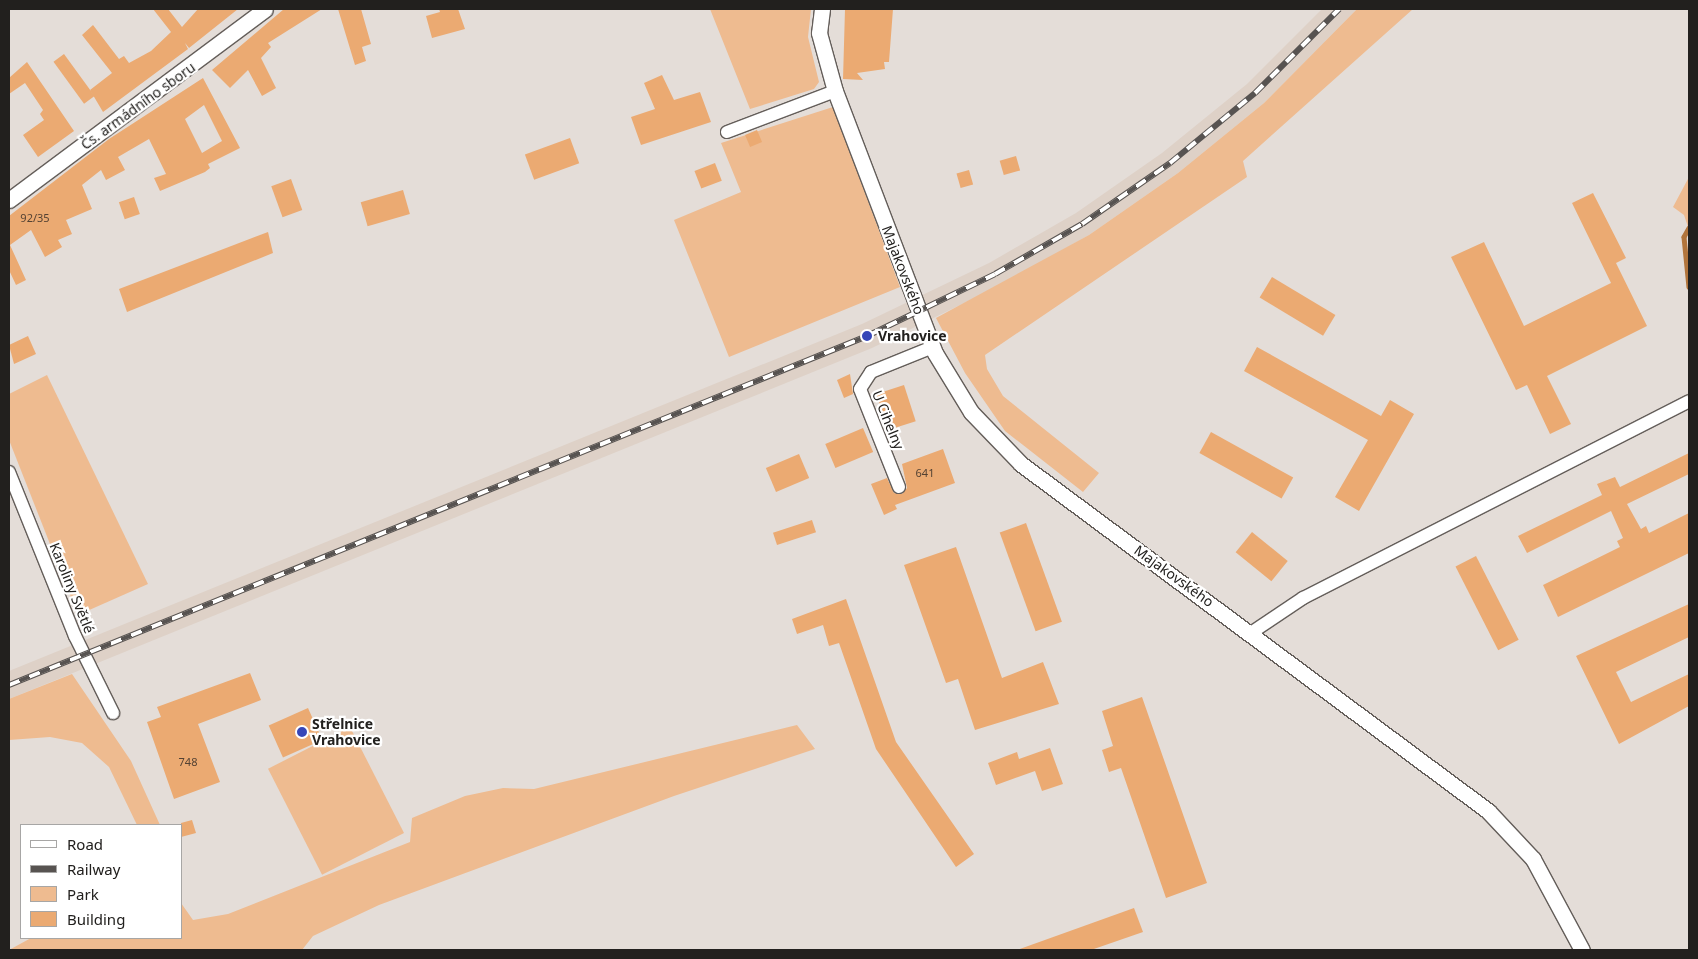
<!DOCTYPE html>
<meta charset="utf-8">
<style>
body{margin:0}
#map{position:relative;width:1698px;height:959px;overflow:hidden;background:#e4ddd8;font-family:"Noto Sans",sans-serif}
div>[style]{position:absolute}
.built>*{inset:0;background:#ded1c7}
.green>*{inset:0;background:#eebb90;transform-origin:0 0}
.stream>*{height:4.5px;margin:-2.25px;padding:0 2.25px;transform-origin:2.25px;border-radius:2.25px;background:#b2753c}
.building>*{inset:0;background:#ebaa72;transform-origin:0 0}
.roads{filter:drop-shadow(1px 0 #645e5a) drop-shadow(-1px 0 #645e5a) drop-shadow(0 1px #645e5a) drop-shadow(0 -1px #645e5a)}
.minor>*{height:12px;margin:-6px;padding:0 6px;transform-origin:6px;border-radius:6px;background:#fff}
.tertiary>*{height:15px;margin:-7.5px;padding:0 7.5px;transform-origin:7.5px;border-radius:7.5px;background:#fff}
.rail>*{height:5.5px;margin-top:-2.75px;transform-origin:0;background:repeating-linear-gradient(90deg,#fff 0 11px,#575351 0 22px);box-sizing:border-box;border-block:1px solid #575351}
.dots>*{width:14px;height:14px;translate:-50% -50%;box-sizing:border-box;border:2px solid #fff;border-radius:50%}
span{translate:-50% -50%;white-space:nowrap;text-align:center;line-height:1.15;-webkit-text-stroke:4.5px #fff;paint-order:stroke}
.number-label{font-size:11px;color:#544233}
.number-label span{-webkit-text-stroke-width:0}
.street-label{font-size:14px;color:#22201e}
.poi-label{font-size:14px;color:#22201e;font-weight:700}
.left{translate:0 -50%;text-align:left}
.frame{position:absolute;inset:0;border:10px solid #22201e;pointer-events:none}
.legend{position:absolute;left:20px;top:824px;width:162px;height:115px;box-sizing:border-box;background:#fff;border:1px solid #a7a6a5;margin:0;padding:6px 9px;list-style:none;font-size:15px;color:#22201e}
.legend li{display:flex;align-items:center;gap:10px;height:25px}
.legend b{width:25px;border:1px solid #a7a6a5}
</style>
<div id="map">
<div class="built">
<div style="clip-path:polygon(1322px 9px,1357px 9px,1264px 103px,1178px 173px,1089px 235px,1001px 285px,872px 348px,9px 699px,9px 671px,862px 324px,989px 263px,1076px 213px,1162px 153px,1247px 84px)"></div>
</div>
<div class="green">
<div style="clip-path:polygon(710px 9px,811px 9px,808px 37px,819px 82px,814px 89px,750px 109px)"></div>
<div style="clip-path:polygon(1357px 9px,1413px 9px,1243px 161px,1247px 177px,985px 355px,987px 369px,1003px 396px,1099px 473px,1083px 492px,1005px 431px,965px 373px,936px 318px,1089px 235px,1178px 173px,1264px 103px)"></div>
<div style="clip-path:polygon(833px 107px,900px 287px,729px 357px,674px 220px,741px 192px,721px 143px)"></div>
<div style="clip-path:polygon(1689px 177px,1689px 230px,1684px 215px,1673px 207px)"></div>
<div style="clip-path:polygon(47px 375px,148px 584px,78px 615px,9px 440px,9px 394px)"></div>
<div style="clip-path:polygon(72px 674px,131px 761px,160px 825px,137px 825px,109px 767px,82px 743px,50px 737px,9px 740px,9px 699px)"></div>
<div style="clip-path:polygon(797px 725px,815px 749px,674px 796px,379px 905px,313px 936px,302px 950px,9px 950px,31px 938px,181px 938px,181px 903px,193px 920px,228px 914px,410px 842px,412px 818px,465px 796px,503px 788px,534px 789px)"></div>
<div style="left:350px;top:727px;width:119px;height:92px;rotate:63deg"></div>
</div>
<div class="stream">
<div style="left:1689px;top:228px;width:10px;rotate:119deg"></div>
<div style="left:1684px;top:237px;width:50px;rotate:84.3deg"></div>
</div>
<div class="building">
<div style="clip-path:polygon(153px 9px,168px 9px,182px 27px,198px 9px,238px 9px,189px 48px,185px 43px,188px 49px,103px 112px,90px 90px,112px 73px,82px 35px,93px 25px,119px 59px,124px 56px,129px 63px,151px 51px,171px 32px)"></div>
<div style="clip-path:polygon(284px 9px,322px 9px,268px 43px,271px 47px,261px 58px,276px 88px,262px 96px,248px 70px,230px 88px,212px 70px)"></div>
<div style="clip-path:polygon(338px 9px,361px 9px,371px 44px,362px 47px,366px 61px,355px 65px)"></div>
<div style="clip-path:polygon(439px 9px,458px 9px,465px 29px,432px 38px,426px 16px,440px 12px)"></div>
<div style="clip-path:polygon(845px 9px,893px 9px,889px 62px,884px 62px,885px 69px,857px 73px,863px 80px,843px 79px)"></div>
<div style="left:64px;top:54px;width:52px;height:13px;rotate:54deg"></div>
<div style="clip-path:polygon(27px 62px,74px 131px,38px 157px,23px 135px,44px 120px,40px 114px,43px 110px,25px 83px,9px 94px,9px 78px)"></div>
<div style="clip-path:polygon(662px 75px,674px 100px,700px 92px,711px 122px,641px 145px,631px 117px,655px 109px,644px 83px)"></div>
<div style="clip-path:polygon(evenodd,203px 78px,240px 148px,208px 164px,210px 168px,205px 172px,160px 191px,154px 178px,166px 174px,149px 139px,118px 157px,125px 170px,106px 180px,101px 170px,82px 185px,92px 209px,66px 220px,72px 234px,58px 240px,62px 247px,45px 257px,31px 230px,10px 245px,26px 280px,16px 285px,9px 270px,9px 216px,109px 139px,203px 78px,204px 105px,222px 141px,202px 153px,185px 119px,204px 105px)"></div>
<div style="left:757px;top:130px;width:13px;height:13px;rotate:67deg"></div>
<div style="left:570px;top:138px;width:27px;height:48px;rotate:70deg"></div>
<div style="left:1016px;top:156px;width:15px;height:17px;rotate:74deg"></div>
<div style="left:715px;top:163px;width:19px;height:22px;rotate:69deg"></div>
<div style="left:969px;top:170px;width:15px;height:13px;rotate:74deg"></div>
<div style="left:291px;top:179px;width:33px;height:21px;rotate:70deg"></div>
<div style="left:403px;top:190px;width:25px;height:44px;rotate:74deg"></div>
<div style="clip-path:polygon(1593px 193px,1626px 258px,1616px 263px,1647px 326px,1547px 376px,1571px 424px,1550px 434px,1527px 385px,1516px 390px,1451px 257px,1484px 242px,1524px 326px,1611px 283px,1572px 203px)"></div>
<div style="left:134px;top:197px;width:18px;height:16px;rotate:71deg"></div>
<div style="clip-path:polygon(268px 232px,273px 253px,127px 312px,119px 289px)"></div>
<div style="left:1272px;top:277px;width:74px;height:24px;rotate:31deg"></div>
<div style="clip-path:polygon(28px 336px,36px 354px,14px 364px,9px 345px)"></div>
<div style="clip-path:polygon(1257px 347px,1381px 416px,1390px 400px,1414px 414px,1359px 511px,1335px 497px,1368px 440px,1244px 371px)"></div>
<div style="clip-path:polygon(850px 374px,853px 394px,844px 398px,837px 380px)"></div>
<div style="left:904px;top:385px;width:38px;height:29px;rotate:72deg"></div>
<div style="left:863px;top:428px;width:26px;height:41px;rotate:67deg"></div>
<div style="left:1211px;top:432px;width:94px;height:24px;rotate:29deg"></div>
<div style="clip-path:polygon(943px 449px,955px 483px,895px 505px,897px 509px,884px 515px,871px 484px,887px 478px,894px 493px,902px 494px,907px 488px,902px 464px)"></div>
<div style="clip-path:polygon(1689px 453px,1689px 474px,1627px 504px,1641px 529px,1646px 526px,1649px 533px,1689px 513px,1689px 553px,1558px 617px,1543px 585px,1620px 547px,1617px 541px,1623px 538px,1611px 511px,1527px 553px,1518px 536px,1602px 495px,1597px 484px,1615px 477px,1620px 487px)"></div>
<div style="left:799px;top:454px;width:26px;height:36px;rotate:67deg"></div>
<div style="left:812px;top:520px;width:13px;height:41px;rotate:72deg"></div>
<div style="left:1026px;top:523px;width:105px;height:28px;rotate:70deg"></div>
<div style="left:1252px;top:532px;width:46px;height:26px;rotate:39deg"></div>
<div style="clip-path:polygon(956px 547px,1002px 678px,1043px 662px,1059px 704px,975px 730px,958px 679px,946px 683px,904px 565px)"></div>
<div style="left:1476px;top:556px;width:94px;height:23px;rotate:63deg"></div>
<div style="clip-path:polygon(846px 599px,896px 742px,974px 854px,956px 867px,876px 749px,839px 643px,829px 646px,823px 625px,797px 634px,792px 619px)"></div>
<div style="clip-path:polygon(1689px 604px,1689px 637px,1616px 672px,1631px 702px,1689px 674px,1689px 706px,1619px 744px,1576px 656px)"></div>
<div style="clip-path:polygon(250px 673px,261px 700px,198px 724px,220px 782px,174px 799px,147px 722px,161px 717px,157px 707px)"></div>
<div style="clip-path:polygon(1142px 697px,1207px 883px,1166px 898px,1121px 768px,1109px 772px,1102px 750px,1113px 746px,1102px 711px)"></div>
<div style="left:308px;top:708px;width:35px;height:43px;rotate:66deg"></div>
<div style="clip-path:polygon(1050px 748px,1063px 784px,1042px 791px,1035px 771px,996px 785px,988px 763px,1017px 752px,1019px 759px)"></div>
<div style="clip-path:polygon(192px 820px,196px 833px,181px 837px,181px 823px)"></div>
<div style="clip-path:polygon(1134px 908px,1143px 932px,1091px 950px,1017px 950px)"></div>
</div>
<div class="roads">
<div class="minor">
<div style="left:727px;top:132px;width:116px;rotate:-20.8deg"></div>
<div style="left:9px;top:472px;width:177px;rotate:68.1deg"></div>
<div style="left:75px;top:636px;width:86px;rotate:63.7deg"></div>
<div style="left:899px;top:487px;width:105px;rotate:-111.7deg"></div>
<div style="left:860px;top:389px;width:20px;rotate:-57deg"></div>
<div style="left:871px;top:372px;width:67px;rotate:-22deg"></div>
<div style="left:1251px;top:633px;width:63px;rotate:-33.9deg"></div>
<div style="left:1303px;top:598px;width:433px;rotate:-27deg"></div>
</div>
<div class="tertiary">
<div style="left:822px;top:9px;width:24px;rotate:97deg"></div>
<div style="left:819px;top:33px;width:60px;rotate:74.6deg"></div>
<div style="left:835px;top:91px;width:280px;rotate:69.1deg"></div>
<div style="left:935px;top:353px;width:69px;rotate:58.6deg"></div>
<div style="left:971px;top:412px;width:72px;rotate:46.1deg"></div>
<div style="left:1021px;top:464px;width:582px;rotate:36.61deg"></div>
<div style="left:1488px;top:811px;width:66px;rotate:46.8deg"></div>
<div style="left:1533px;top:859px;width:103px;rotate:61.7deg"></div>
<div style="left:9px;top:200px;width:319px;rotate:-36.7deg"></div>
</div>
</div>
<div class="rail">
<div style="left:9px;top:685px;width:926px;rotate:-22.13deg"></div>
<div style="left:867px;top:336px;width:142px;rotate:-25.8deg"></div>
<div style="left:995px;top:274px;width:100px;rotate:-29.9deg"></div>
<div style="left:1082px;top:224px;width:107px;rotate:-34.7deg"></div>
<div style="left:1170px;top:163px;width:110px;rotate:-39.5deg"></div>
<div style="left:1255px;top:93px;width:119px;rotate:-45deg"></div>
</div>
<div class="dots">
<div style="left:867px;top:336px;background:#3646b8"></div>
<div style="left:302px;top:732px;background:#3646b8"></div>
</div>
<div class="number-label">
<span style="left:35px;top:218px">92/35</span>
<span style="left:925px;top:473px">641</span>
<span style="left:188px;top:762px">748</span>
</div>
<div class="street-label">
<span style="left:138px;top:106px;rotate:-36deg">Čs. armádního sboru</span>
<span style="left:903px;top:270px;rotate:69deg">Majakovského</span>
<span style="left:888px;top:420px;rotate:68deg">U Cihelny</span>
<span style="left:1174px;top:576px;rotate:36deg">Majakovského</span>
<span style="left:72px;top:588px;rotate:68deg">Karoliny Světlé</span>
</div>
<div class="poi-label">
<span class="left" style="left:878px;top:336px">Vrahovice</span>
<span class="left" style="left:312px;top:732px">Střelnice<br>Vrahovice</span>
</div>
<div class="frame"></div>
<ul class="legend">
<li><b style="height:6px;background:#fff"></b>Road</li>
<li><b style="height:6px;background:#575351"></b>Railway</li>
<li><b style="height:14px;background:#eebb90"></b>Park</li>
<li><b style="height:14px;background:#ebaa72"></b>Building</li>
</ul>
</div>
